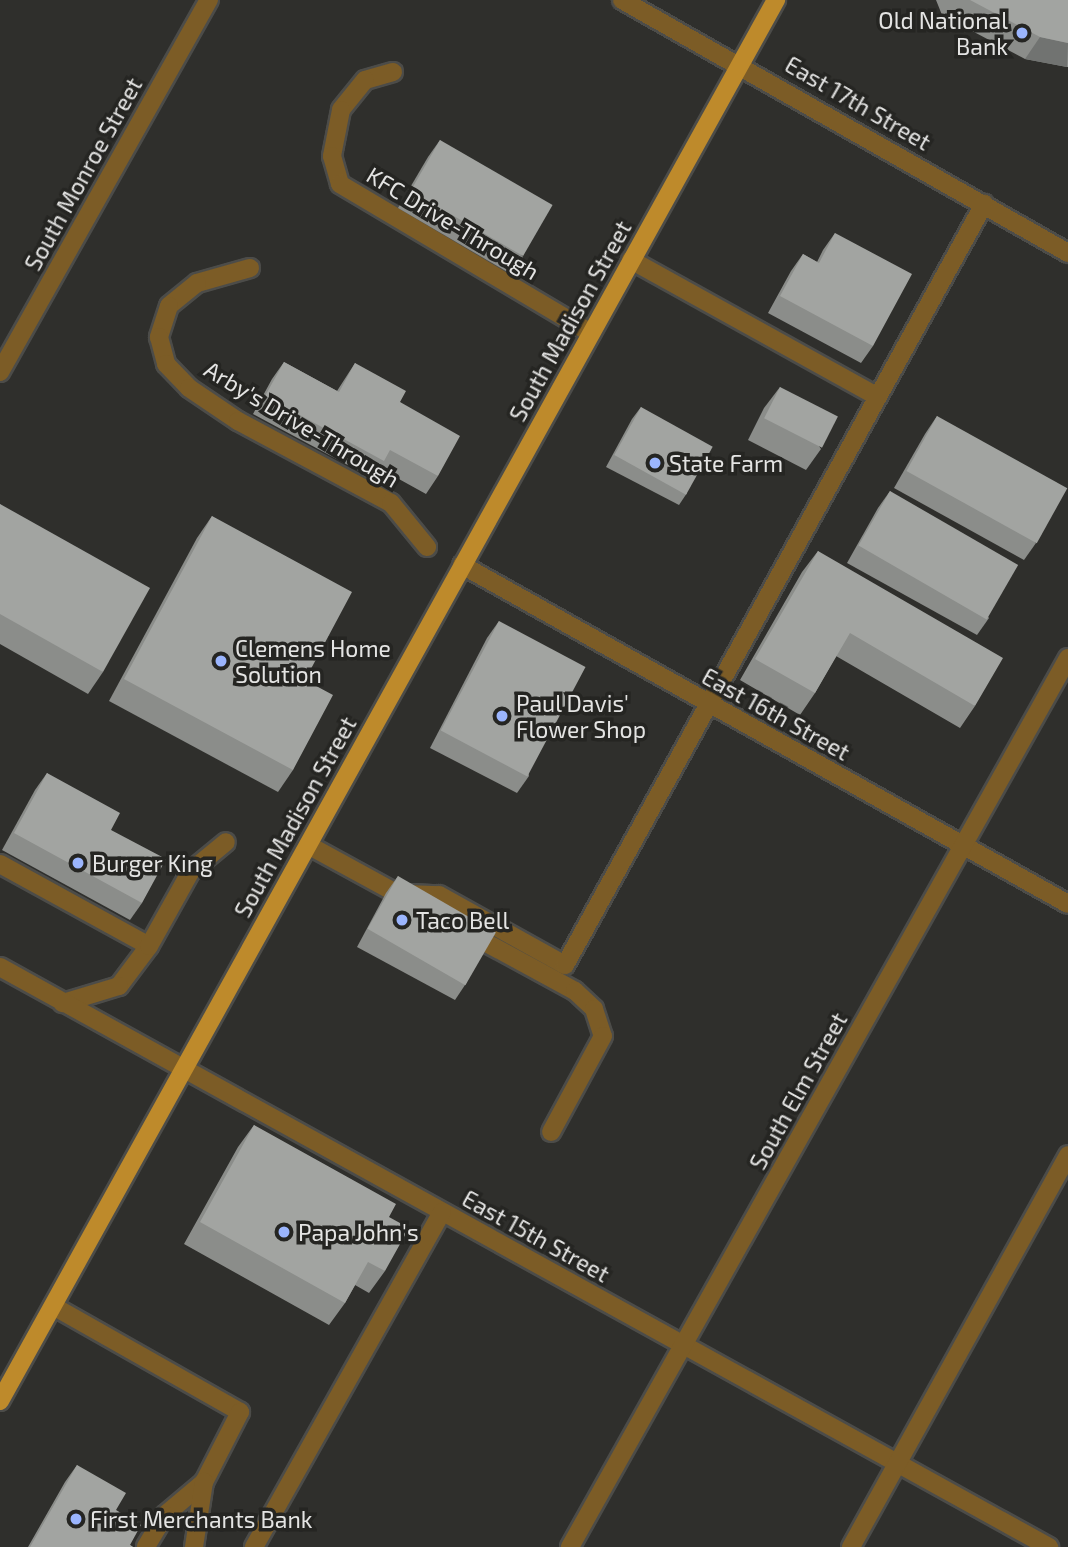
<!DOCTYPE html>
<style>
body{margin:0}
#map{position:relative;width:1068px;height:1547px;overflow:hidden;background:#2f2f2c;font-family:"Exo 2",sans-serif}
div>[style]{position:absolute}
.roads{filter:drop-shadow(2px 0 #4c4c49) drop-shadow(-2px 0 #4c4c49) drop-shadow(0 2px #4c4c49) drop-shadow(0 -2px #4c4c49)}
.minor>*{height:18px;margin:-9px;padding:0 9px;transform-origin:9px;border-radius:9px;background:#7c5c26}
.major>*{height:18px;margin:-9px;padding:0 9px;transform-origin:9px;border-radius:9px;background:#be8a2b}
.wall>*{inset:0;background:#8b8d8a}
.shaded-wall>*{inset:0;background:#717371}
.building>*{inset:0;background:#a2a4a1;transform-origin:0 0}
.dots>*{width:19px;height:19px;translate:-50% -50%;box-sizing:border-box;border:4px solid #252522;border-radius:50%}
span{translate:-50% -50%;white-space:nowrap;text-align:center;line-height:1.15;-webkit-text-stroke:7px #252522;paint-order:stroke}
.poi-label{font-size:23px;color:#e4e4e3}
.right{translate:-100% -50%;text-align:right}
.left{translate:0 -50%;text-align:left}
.street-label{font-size:23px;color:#e4e4e3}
</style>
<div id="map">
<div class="roads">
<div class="minor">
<div style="left:622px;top:0;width:513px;rotate:29.56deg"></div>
<div style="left:393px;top:72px;width:29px;rotate:164deg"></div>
<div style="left:365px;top:80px;width:38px;rotate:129deg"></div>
<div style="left:341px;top:110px;width:47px;rotate:101.1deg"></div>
<div style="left:332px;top:156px;width:29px;rotate:74deg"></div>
<div style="left:340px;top:184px;width:292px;rotate:30.7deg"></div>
<div style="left:631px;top:260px;width:279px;rotate:29deg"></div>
<div style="left:250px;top:268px;width:55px;rotate:164.2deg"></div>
<div style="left:197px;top:283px;width:36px;rotate:141deg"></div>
<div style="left:169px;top:306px;width:33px;rotate:108deg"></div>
<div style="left:159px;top:337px;width:28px;rotate:75deg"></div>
<div style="left:166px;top:364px;width:33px;rotate:46deg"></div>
<div style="left:189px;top:388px;width:59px;rotate:34deg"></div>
<div style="left:238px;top:421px;width:174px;rotate:28.2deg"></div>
<div style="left:391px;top:503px;width:57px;rotate:50.7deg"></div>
<div style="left:0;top:372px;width:427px;rotate:-60.7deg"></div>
<div style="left:462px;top:565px;width:694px;rotate:29.22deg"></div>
<div style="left:308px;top:845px;width:115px;rotate:28.6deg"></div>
<div style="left:0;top:864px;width:170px;rotate:28.8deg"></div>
<div style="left:149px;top:946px;width:50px;rotate:126.9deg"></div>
<div style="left:119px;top:986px;width:59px;rotate:163.1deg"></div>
<div style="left:406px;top:894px;width:33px;rotate:2deg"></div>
<div style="left:439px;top:895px;width:144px;rotate:29.1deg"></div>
<div style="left:565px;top:965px;width:869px;rotate:-61.16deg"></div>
<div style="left:470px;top:934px;width:119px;rotate:28.5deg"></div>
<div style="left:575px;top:991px;width:26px;rotate:43deg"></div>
<div style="left:594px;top:1009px;width:28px;rotate:72deg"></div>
<div style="left:603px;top:1036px;width:109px;rotate:118.4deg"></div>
<div style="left:149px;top:946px;width:86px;rotate:-60.8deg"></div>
<div style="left:191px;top:871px;width:45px;rotate:-39.6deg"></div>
<div style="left:0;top:967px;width:1199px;rotate:28.94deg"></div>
<div style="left:53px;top:1306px;width:215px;rotate:29.5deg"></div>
<div style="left:240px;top:1412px;width:79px;rotate:117.2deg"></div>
<div style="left:204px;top:1482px;width:51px;rotate:139.8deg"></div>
<div style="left:165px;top:1515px;width:37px;rotate:121deg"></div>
<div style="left:194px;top:1547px;width:66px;rotate:-81.3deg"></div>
<div style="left:254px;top:1547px;width:384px;rotate:-60.7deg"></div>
<div style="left:570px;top:1547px;width:1019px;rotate:-60.74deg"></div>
<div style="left:851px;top:1547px;width:448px;rotate:-61deg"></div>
</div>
<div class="major">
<div style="left:0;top:1401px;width:1602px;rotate:-61.02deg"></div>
</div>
</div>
<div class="wall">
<div style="clip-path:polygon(936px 0,1068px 0,1068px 67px,1067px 67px,1025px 59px,942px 15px)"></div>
<div style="clip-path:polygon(440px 140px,523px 257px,511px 274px,398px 208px,428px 157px)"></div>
<div style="clip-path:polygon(835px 233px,873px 346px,861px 363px,768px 313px,791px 271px,803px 254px,817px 262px,823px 250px)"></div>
<div style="clip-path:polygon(284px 362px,337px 391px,355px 363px,400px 402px,438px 476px,426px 494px,379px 468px,372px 478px,253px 414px,272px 379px)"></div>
<div style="clip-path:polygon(780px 387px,821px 449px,806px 470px,748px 440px,764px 408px)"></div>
<div style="clip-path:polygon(641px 407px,687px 493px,679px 505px,606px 467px,632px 419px)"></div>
<div style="clip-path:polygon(937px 416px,1036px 543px,1024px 560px,894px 488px,925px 434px)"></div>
<div style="clip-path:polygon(890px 491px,989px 618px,977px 635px,847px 563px,878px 508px)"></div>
<div style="clip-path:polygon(0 504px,103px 672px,88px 694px,0 644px)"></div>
<div style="clip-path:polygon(212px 516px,305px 680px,293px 770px,278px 792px,109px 701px,197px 538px)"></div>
<div style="clip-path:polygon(818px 551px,975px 706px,960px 728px,836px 656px,815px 693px,800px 715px,740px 680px,802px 572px)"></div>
<div style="clip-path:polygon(499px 621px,529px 776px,517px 793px,430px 748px,487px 638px)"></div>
<div style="clip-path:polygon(47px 773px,111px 830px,142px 903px,130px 920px,2px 850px,35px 790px)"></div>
<div style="clip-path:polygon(398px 876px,467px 982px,455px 1000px,357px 947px,386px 893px)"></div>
<div style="clip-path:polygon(254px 1125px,385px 1271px,369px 1293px,355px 1285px,345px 1303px,329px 1325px,184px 1244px,238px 1147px)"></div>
<div style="clip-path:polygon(77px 1465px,116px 1510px,130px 1545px,133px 1547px,28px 1547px,65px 1482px)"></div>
</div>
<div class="shaded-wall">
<div style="clip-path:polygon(1040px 37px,1068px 43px,1067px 67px,1025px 59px)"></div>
</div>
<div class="building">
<div style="clip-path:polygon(970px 0,1068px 0,1068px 43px,1040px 37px)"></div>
<div style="left:440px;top:140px;width:130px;height:59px;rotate:30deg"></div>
<div style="clip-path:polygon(835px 233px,912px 274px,873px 346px,780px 296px,803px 254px,819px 263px)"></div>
<div style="clip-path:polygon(284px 362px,339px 392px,355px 363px,406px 391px,400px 402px,460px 436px,438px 476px,390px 450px,384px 461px,265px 396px)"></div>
<div style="left:780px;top:387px;width:65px;height:35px;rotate:27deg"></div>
<div style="left:641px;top:407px;width:82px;height:55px;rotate:29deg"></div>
<div style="left:937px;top:416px;width:149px;height:63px;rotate:29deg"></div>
<div style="left:890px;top:491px;width:148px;height:63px;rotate:30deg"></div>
<div style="clip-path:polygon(0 504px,150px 588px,103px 672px,0 614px)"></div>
<div style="clip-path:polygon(212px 516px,352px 592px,305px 680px,333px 695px,293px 770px,124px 679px)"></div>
<div style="clip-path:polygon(818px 551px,1003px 658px,975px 706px,850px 633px,815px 693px,755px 659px)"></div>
<div style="left:499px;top:621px;width:98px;height:124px;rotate:28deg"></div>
<div style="clip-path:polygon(47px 773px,120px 813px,111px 830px,166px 859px,142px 903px,14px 833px)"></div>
<div style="left:398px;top:876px;width:113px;height:61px;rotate:30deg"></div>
<div style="clip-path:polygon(254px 1125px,396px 1204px,389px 1217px,409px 1228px,385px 1271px,368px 1262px,345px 1303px,200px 1222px)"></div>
<div style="clip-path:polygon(77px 1465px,126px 1493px,116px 1510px,141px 1525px,130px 1545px,133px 1547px,30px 1547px)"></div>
</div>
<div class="dots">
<div style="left:1022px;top:33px;background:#9bb5fd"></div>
<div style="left:655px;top:463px;background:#9bb5fd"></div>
<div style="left:221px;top:661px;background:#9bb5fd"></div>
<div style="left:502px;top:716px;background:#9bb5fd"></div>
<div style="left:78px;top:863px;background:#9bb5fd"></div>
<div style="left:402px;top:920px;background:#9bb5fd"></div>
<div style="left:284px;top:1232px;background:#9bb5fd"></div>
<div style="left:76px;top:1519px;background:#9bb5fd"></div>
</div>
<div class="poi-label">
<span class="right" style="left:1008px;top:33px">Old National<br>Bank</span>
<span class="left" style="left:669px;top:463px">State Farm</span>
<span class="left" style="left:235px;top:661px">Clemens Home<br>Solution</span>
<span class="left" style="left:516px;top:716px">Paul Davis'<br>Flower Shop</span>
<span class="left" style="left:92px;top:863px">Burger King</span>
<span class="left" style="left:416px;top:920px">Taco Bell</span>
<span class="left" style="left:298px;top:1232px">Papa John's</span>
<span class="left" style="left:90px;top:1519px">First Merchants Bank</span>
</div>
<div class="street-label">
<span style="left:858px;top:103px;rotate:30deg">East 17th Street</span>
<span style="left:83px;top:174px;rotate:-61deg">South Monroe Street</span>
<span style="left:453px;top:223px;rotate:31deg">KFC Drive-Through</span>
<span style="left:570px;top:321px;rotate:-61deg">South Madison Street</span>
<span style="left:302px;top:424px;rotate:31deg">Arby's Drive-Through</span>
<span style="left:776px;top:714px;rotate:29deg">East 16th Street</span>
<span style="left:295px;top:817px;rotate:-61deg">South Madison Street</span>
<span style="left:798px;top:1091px;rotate:-61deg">South Elm Street</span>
<span style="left:536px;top:1236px;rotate:29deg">East 15th Street</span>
</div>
</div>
